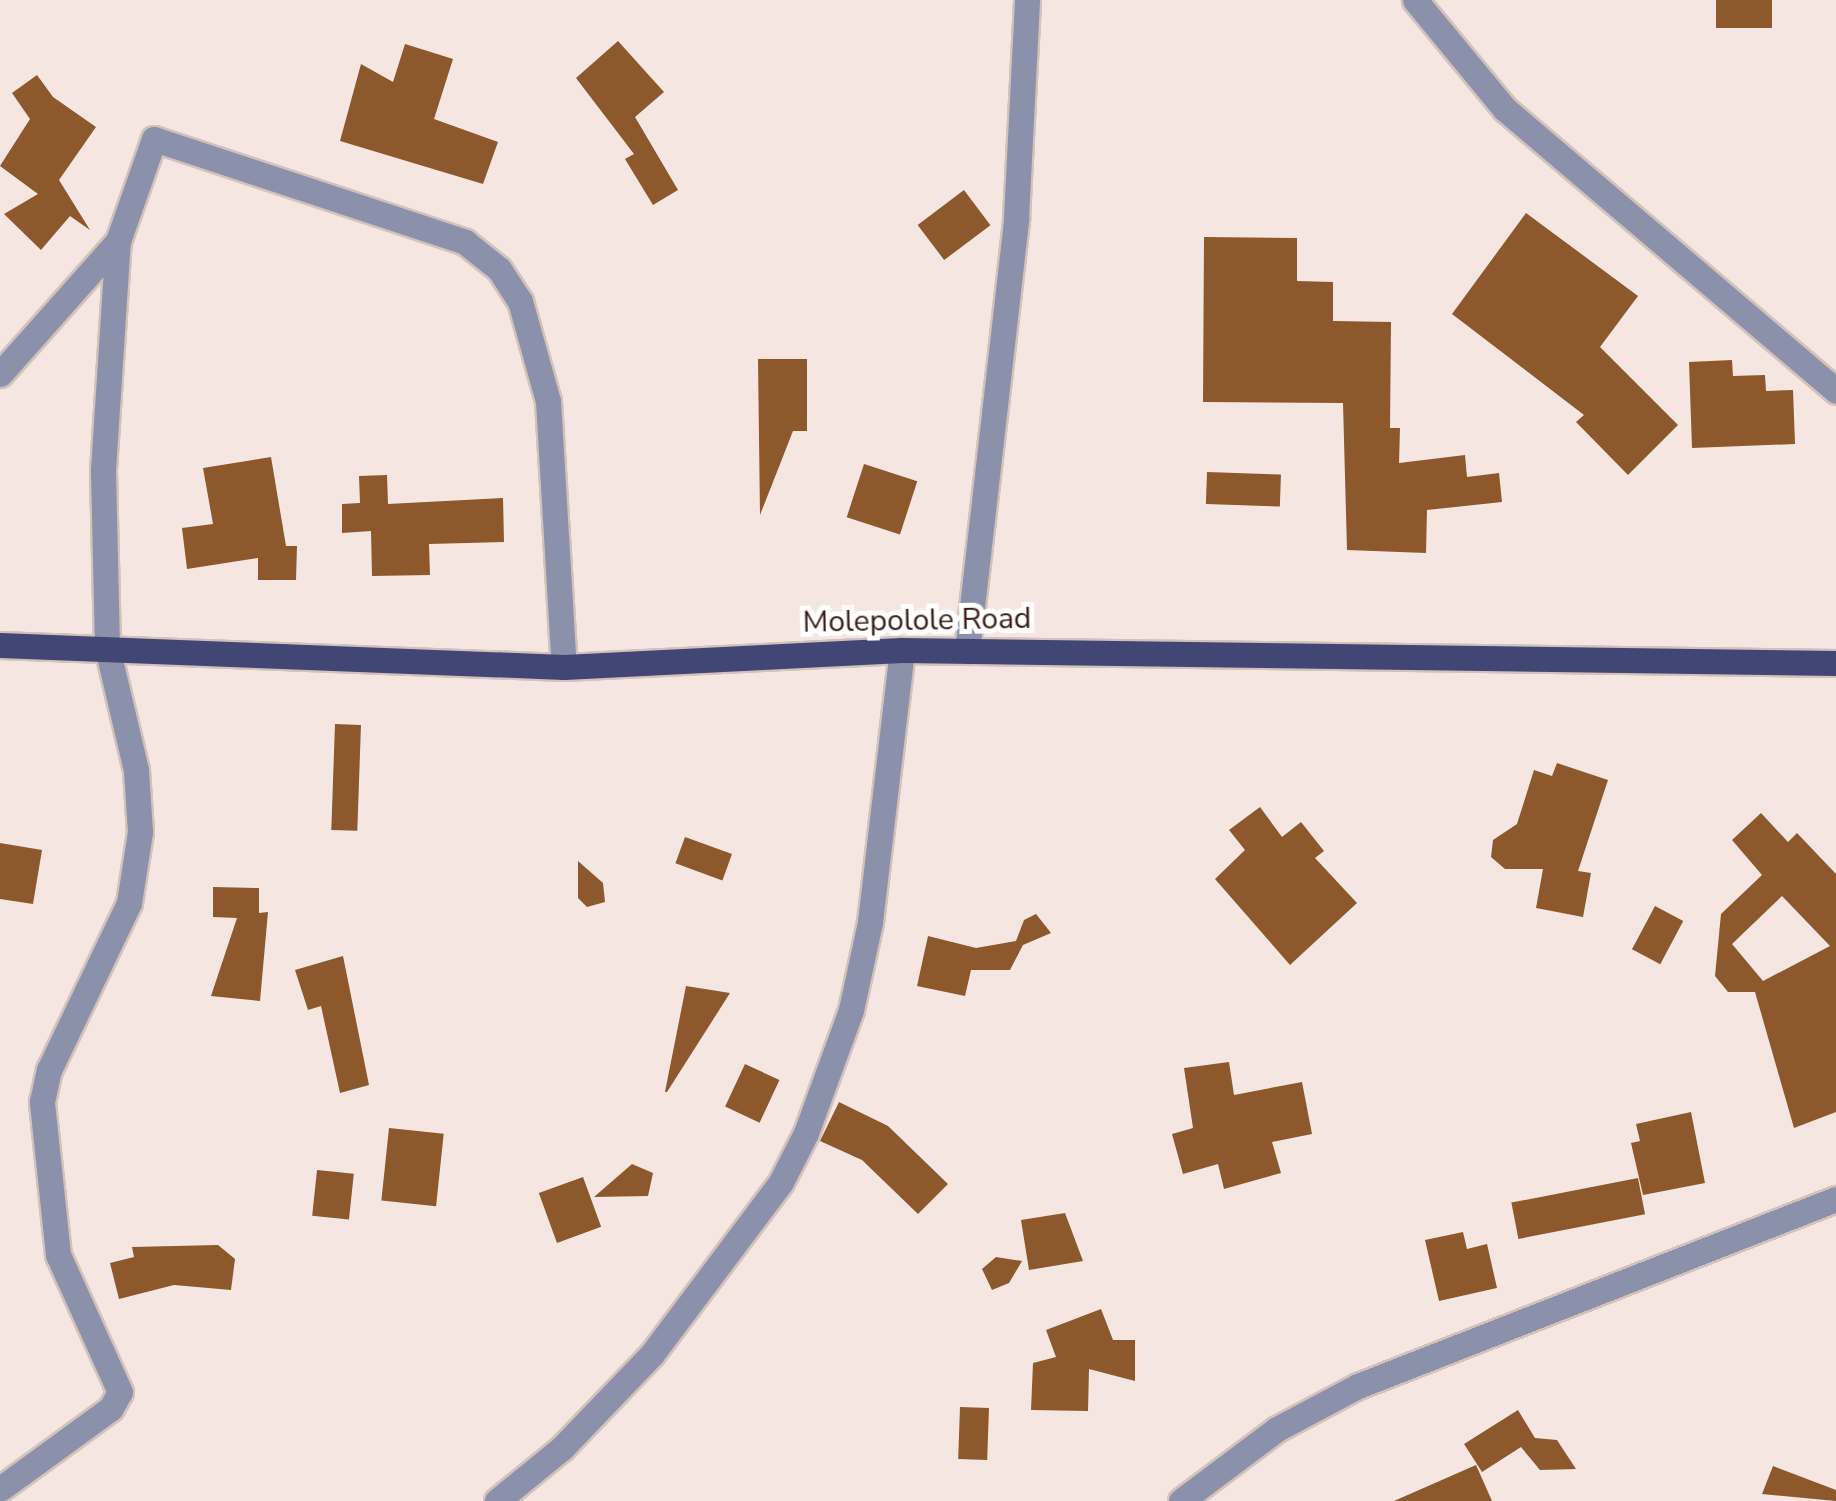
<!DOCTYPE html>
<style>
body{margin:0}
#map{position:relative;width:1836px;height:1501px;overflow:hidden;background:#f5e6e1;font-family:"Nunito Sans",sans-serif}
div>[style]{position:absolute}
.building>*{inset:0;background:#8c582c;transform-origin:0 0}
.roads{filter:drop-shadow(2px 0 #d3c2bc) drop-shadow(-2px 0 #d3c2bc) drop-shadow(0 2px #d3c2bc) drop-shadow(0 -2px #d3c2bc)}
.minor>*{height:25px;margin:-12.5px;padding:0 12.5px;transform-origin:12.5px;border-radius:12.5px;background:#8b90ab}
.major>*{height:25px;margin:-12.5px;padding:0 12.5px;transform-origin:12.5px;border-radius:12.5px;background:#414674}
span{translate:-50% -50%;white-space:nowrap;text-align:center;line-height:1.15;-webkit-text-stroke:10px #fff;paint-order:stroke}
.street-label{font-size:30px;color:#391e16}
</style>
<div id="map">
<div class="building">
<div style="left:1716px;top:0;width:56px;height:28px"></div>
<div style="clip-path:polygon(618px 41px,664px 92px,635px 117px,678px 190px,653px 205px,625px 159px,634px 154px,576px 78px)"></div>
<div style="clip-path:polygon(405px 44px,453px 59px,434px 119px,498px 142px,483px 184px,340px 141px,361px 64px,393px 82px)"></div>
<div style="clip-path:polygon(37px 75px,53px 97px,96px 127px,59px 180px,90px 230px,70px 216px,41px 250px,4px 214px,38px 194px,0 166px,30px 119px,12px 93px)"></div>
<div style="left:964px;top:190px;width:44px;height:58px;rotate:53deg"></div>
<div style="clip-path:polygon(1526px 213px,1638px 296px,1600px 347px,1678px 425px,1628px 475px,1576px 422px,1584px 415px,1452px 314px)"></div>
<div style="clip-path:polygon(1204px 237px,1297px 238px,1297px 281px,1333px 282px,1333px 321px,1391px 322px,1390px 428px,1400px 428px,1399px 463px,1465px 455px,1467px 477px,1499px 473px,1502px 502px,1427px 510px,1426px 553px,1347px 550px,1343px 403px,1203px 402px)"></div>
<div style="clip-path:polygon(758px 359px,807px 359px,807px 431px,793px 431px,760px 515px)"></div>
<div style="clip-path:polygon(1732px 360px,1733px 376px,1765px 375px,1766px 391px,1793px 390px,1795px 444px,1692px 448px,1689px 362px)"></div>
<div style="clip-path:polygon(271px 457px,286px 546px,297px 546px,296px 580px,258px 580px,258px 558px,187px 569px,182px 528px,213px 524px,203px 468px)"></div>
<div style="left:864px;top:464px;width:56px;height:56px;rotate:18deg"></div>
<div style="left:1207px;top:472px;width:74px;height:32px;rotate:2deg"></div>
<div style="clip-path:polygon(387px 475px,388px 504px,503px 498px,504px 542px,429px 544px,430px 575px,372px 576px,371px 531px,342px 533px,342px 504px,360px 503px,359px 476px)"></div>
<div style="left:335px;top:724px;width:26px;height:106px;rotate:2deg"></div>
<div style="clip-path:polygon(1557px 763px,1608px 780px,1578px 871px,1591px 873px,1583px 917px,1536px 908px,1543px 869px,1505px 869px,1491px 857px,1493px 840px,1517px 824px,1534px 770px,1552px 776px)"></div>
<div style="clip-path:polygon(1260px 807px,1282px 837px,1301px 822px,1324px 851px,1315px 858px,1357px 903px,1290px 965px,1215px 879px,1245px 850px,1229px 830px)"></div>
<div style="clip-path:polygon(evenodd,1761px 813px,1788px 842px,1797px 833px,1836px 874px,1836px 1112px,1794px 1128px,1755px 992px,1728px 992px,1715px 976px,1721px 914px,1762px 875px,1732px 840px,1761px 813px,1782px 896px,1830px 946px,1763px 981px,1732px 944px,1782px 896px)"></div>
<div style="left:685px;top:837px;width:50px;height:28px;rotate:20deg"></div>
<div style="clip-path:polygon(0 843px,42px 850px,33px 904px,0 899px)"></div>
<div style="clip-path:polygon(578px 861px,603px 883px,605px 902px,587px 907px,578px 898px)"></div>
<div style="clip-path:polygon(213px 887px,259px 888px,259px 913px,268px 912px,260px 1001px,211px 996px,237px 918px,213px 917px)"></div>
<div style="left:1655px;top:906px;width:32px;height:49px;rotate:28deg"></div>
<div style="clip-path:polygon(1036px 914px,1051px 933px,1023px 945px,1010px 970px,971px 970px,965px 996px,917px 986px,928px 936px,976px 948px,1016px 941px,1024px 920px)"></div>
<div style="clip-path:polygon(343px 956px,369px 1085px,340px 1093px,321px 1006px,308px 1010px,295px 970px)"></div>
<div style="clip-path:polygon(686px 986px,730px 993px,667px 1092px,665px 1092px)"></div>
<div style="clip-path:polygon(1229px 1062px,1234px 1095px,1302px 1082px,1312px 1134px,1272px 1142px,1281px 1173px,1224px 1189px,1218px 1164px,1183px 1174px,1172px 1134px,1193px 1128px,1184px 1068px)"></div>
<div style="left:745px;top:1064px;width:38px;height:47px;rotate:25deg"></div>
<div style="clip-path:polygon(839px 1102px,888px 1126px,948px 1184px,918px 1214px,862px 1160px,820px 1141px)"></div>
<div style="clip-path:polygon(1691px 1112px,1705px 1183px,1643px 1195px,1631px 1143px,1640px 1141px,1636px 1124px)"></div>
<div style="left:389px;top:1128px;width:55px;height:73px;rotate:6deg"></div>
<div style="clip-path:polygon(632px 1164px,653px 1173px,648px 1196px,594px 1197px)"></div>
<div style="left:317px;top:1170px;width:37px;height:46px;rotate:6deg"></div>
<div style="left:583px;top:1177px;width:53px;height:47px;rotate:70deg"></div>
<div style="left:1638px;top:1178px;width:37px;height:129px;rotate:79deg"></div>
<div style="clip-path:polygon(1065px 1213px,1083px 1261px,1029px 1270px,1021px 1220px)"></div>
<div style="clip-path:polygon(1463px 1232px,1467px 1249px,1487px 1244px,1497px 1288px,1439px 1301px,1425px 1240px)"></div>
<div style="clip-path:polygon(218px 1245px,235px 1259px,231px 1290px,174px 1285px,119px 1299px,110px 1263px,134px 1257px,132px 1247px)"></div>
<div style="clip-path:polygon(996px 1257px,1022px 1261px,1009px 1283px,992px 1290px,982px 1269px)"></div>
<div style="clip-path:polygon(1101px 1309px,1113px 1340px,1135px 1340px,1135px 1381px,1089px 1369px,1088px 1411px,1031px 1410px,1033px 1363px,1056px 1357px,1046px 1330px)"></div>
<div style="left:960px;top:1407px;width:29px;height:52px;rotate:2deg"></div>
<div style="clip-path:polygon(1518px 1410px,1535px 1438px,1557px 1440px,1576px 1469px,1540px 1470px,1521px 1447px,1482px 1472px,1464px 1444px)"></div>
<div style="clip-path:polygon(1476px 1465px,1492px 1501px,1394px 1501px)"></div>
<div style="clip-path:polygon(1773px 1466px,1836px 1490px,1836px 1501px,1762px 1494px)"></div>
</div>
<div class="roads">
<div class="minor">
<div style="left:1415px;top:0;width:141px;rotate:50.5deg"></div>
<div style="left:1505px;top:109px;width:435px;rotate:40.4deg"></div>
<div style="left:0;top:374px;width:178px;rotate:-48.4deg"></div>
<div style="left:118px;top:241px;width:108px;rotate:-70.6deg"></div>
<div style="left:154px;top:139px;width:328px;rotate:18.3deg"></div>
<div style="left:465px;top:242px;width:43px;rotate:38.5deg"></div>
<div style="left:499px;top:269px;width:38px;rotate:57deg"></div>
<div style="left:520px;top:301px;width:104px;rotate:74.4deg"></div>
<div style="left:548px;top:401px;width:266px;rotate:86.6deg"></div>
<div style="left:967px;top:651px;width:436px;rotate:-83.5deg"></div>
<div style="left:1016px;top:218px;width:218px;rotate:-87.1deg"></div>
<div style="left:0;top:1489px;width:137px;rotate:-36.1deg"></div>
<div style="left:111px;top:1408px;width:18px;rotate:-61deg"></div>
<div style="left:120px;top:1392px;width:150px;rotate:-114.3deg"></div>
<div style="left:58px;top:1255px;width:154px;rotate:-96deg"></div>
<div style="left:42px;top:1102px;width:33px;rotate:-78deg"></div>
<div style="left:49px;top:1070px;width:185px;rotate:-64.4deg"></div>
<div style="left:129px;top:903px;width:72px;rotate:-81.2deg"></div>
<div style="left:140px;top:832px;width:62px;rotate:-93.7deg"></div>
<div style="left:136px;top:770px;width:126px;rotate:-103.3deg"></div>
<div style="left:107px;top:647px;width:177px;rotate:-91.3deg"></div>
<div style="left:103px;top:470px;width:229px;rotate:-86.3deg"></div>
<div style="left:497px;top:1501px;width:84px;rotate:-39.2deg"></div>
<div style="left:562px;top:1448px;width:130px;rotate:-46.2deg"></div>
<div style="left:652px;top:1354px;width:215px;rotate:-53.1deg"></div>
<div style="left:781px;top:1182px;width:55px;rotate:-63deg"></div>
<div style="left:806px;top:1133px;width:131px;rotate:-69.9deg"></div>
<div style="left:851px;top:1010px;width:90px;rotate:-77.8deg"></div>
<div style="left:870px;top:922px;width:274px;rotate:-83.3deg"></div>
<div style="left:1181px;top:1501px;width:120px;rotate:-36.9deg"></div>
<div style="left:1277px;top:1429px;width:92px;rotate:-28deg"></div>
<div style="left:1358px;top:1386px;width:513px;rotate:-21.37deg"></div>
</div>
<div class="major">
<div style="left:0;top:645px;width:564px;rotate:2.23deg"></div>
<div style="left:564px;top:667px;width:338px;rotate:-2.9deg"></div>
<div style="left:902px;top:650px;width:934px;rotate:0.8deg"></div>
</div>
</div>
<div class="street-label">
<span style="left:917px;top:621px;rotate:-1deg">Molepolole Road</span>
</div>
</div>
